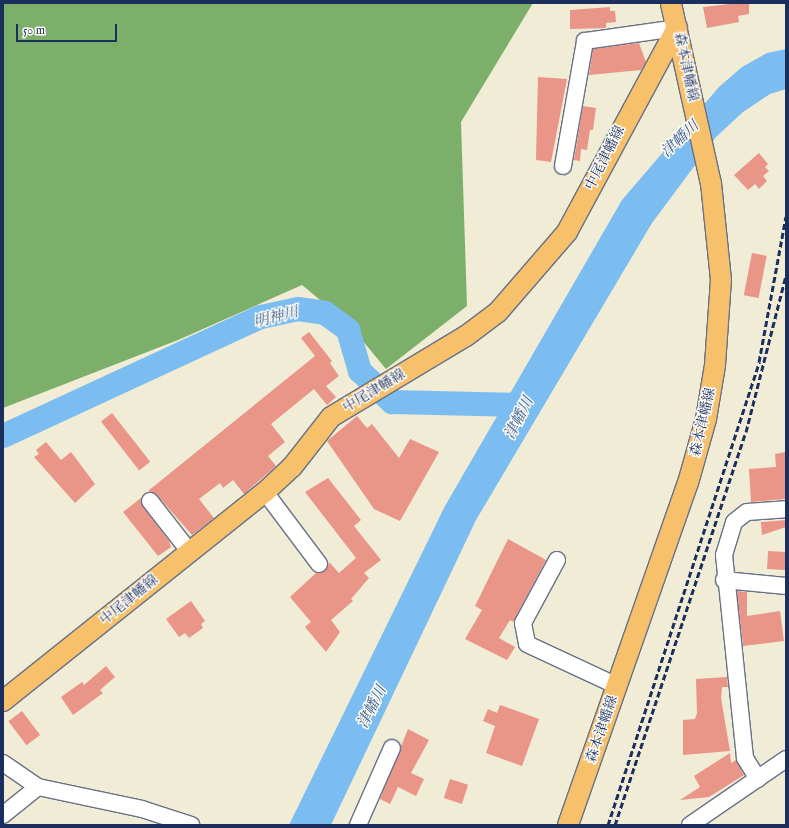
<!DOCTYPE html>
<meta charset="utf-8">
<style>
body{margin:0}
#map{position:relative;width:789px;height:828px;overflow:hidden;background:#f1ecd6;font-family:"IM FELL English","Noto Serif JP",serif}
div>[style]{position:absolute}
.forest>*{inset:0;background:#7caf6a}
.water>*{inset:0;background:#7bbdf0}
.river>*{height:24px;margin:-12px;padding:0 12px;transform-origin:12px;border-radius:12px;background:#7bbdf0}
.building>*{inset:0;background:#e99588;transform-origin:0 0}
.roads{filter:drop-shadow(1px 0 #667188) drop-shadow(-1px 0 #667188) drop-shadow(0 1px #667188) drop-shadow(0 -1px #667188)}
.minor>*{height:16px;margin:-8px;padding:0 8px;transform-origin:8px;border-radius:8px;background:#fff}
.major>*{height:20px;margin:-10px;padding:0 10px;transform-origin:10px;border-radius:10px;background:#f7c06b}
.rail>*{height:3px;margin-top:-1.5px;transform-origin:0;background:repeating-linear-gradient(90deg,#1b2f5e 0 6px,transparent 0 9px)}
span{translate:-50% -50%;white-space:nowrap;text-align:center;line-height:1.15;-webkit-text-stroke:3px #fdfcf7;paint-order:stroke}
.street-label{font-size:14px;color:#1b2f5e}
.water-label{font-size:15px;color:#385a8a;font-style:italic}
.frame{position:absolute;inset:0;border:4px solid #1b2f5e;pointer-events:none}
.scale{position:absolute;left:16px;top:24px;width:101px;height:18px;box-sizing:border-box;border:2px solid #1b2f5e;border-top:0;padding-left:5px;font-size:12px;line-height:14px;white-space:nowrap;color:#1b2f5e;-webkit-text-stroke:3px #fdfcf7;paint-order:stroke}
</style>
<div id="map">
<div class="forest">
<div style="clip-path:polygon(3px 3px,533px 3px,461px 122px,467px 306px,386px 369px,348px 323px,302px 285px,178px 340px,3px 408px)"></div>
</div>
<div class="water">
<div style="clip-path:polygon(786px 49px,786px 89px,770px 94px,743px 112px,716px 137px,652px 223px,476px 520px,331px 825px,289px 825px,445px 506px,622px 200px,719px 87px,742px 67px,767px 53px)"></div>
</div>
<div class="river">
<div style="left:3px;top:436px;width:284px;rotate:-24.8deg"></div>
<div style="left:261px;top:317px;width:38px;rotate:-12deg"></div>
<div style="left:298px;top:309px;width:27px;rotate:8deg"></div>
<div style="left:325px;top:313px;width:29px;rotate:36deg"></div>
<div style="left:348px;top:330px;width:43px;rotate:73.7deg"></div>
<div style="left:360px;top:371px;width:45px;rotate:44.1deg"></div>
<div style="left:392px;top:402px;width:131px;rotate:1.3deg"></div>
</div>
<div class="building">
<div style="clip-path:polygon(740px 3px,749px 3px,749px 14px,738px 16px,739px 22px,707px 28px,703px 7px)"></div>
<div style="clip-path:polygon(610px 7px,610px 11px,615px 11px,616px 22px,606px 23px,606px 28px,570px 29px,570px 10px)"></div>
<div style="clip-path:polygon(639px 43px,646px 62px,641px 70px,589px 75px,593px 49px)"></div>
<div style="clip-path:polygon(538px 77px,567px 79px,551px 162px,536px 160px)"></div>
<div style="clip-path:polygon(583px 106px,596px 108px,593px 130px,590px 130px,587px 150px,581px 149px,580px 161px,574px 160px)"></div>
<div style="clip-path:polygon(759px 153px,768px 164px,765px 167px,769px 171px,763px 176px,767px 181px,759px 189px,755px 184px,748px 190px,734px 175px)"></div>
<div style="left:752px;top:253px;width:15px;height:43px;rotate:11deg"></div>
<div style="clip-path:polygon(309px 332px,332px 361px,330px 363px,339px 376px,326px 386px,336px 397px,327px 405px,314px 389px,271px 424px,285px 442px,268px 456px,276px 466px,244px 494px,233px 480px,223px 488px,220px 483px,199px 499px,214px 518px,192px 535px,157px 495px,148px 491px,315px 356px,301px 338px)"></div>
<div style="left:112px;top:413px;width:62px;height:14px;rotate:52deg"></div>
<div style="clip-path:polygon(357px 416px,367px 428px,372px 424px,399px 458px,410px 439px,439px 452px,400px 521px,374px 509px,327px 441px)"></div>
<div style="clip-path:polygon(46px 442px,61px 460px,71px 452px,95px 484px,75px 503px,34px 457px,39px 454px,36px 450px)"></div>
<div style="clip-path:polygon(786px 452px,786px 499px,751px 502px,749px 469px,776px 467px,775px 454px)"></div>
<div style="clip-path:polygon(328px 478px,361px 520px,354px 526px,381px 560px,364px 573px,369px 578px,351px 599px,353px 601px,331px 620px,340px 632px,326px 652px,305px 627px,311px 622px,290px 597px,316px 573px,325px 571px,329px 562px,339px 573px,356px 558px,305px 492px)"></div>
<div style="clip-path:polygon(141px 498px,143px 507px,169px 541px,171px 547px,158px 556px,123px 512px)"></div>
<div style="clip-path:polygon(786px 520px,786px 527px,762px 535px,761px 522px)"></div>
<div style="clip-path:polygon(508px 539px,546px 560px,513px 622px,510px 620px,499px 638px,515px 647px,507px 660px,465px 639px,482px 610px,475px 606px)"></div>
<div style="left:768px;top:551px;width:18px;height:18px;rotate:3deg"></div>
<div style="clip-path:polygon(737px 591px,747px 592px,747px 616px,780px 611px,784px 641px,743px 646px)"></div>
<div style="clip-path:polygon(191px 601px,205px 621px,201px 624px,203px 628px,189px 638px,185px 633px,179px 637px,166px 619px)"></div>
<div style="clip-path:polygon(106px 666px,115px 677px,100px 690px,103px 693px,73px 715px,61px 697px,82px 682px,84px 685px)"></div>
<div style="clip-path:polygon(727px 677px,728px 687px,722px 687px,721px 698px,730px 751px,683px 755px,683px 720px,695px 719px,697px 713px,696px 679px)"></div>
<div style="clip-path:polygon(500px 705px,539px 719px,522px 766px,486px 753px,495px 726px,483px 721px,488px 709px,497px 713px)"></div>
<div style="left:22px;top:711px;width:30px;height:17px;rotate:53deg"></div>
<div style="clip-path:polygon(408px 729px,429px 740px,411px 773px,424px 779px,416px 796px,398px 787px,390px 804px,380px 799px)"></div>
<div style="clip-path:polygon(730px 753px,731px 763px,736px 760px,744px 775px,709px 797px,680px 800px,700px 787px,694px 776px)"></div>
<div style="left:450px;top:779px;width:19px;height:20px;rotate:18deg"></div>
</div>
<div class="roads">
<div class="minor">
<div style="left:563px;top:166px;width:127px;rotate:-80deg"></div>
<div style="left:585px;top:41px;width:93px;rotate:-8deg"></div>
<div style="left:265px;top:492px;width:90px;rotate:53.1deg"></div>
<div style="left:150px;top:501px;width:63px;rotate:52deg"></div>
<div style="left:557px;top:560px;width:72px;rotate:118.4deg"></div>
<div style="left:523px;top:623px;width:21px;rotate:79deg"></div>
<div style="left:527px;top:644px;width:99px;rotate:25deg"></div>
<div style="left:724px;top:580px;width:62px;rotate:5.5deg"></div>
<div style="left:3px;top:763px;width:42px;rotate:34.4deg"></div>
<div style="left:38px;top:787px;width:106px;rotate:11.9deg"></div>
<div style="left:142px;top:809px;width:52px;rotate:18.1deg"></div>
<div style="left:758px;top:779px;width:25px;rotate:-122deg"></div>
<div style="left:745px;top:758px;width:204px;rotate:-95.9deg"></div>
<div style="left:724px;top:555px;width:34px;rotate:-73deg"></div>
<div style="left:734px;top:522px;width:16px;rotate:-38deg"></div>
<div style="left:747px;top:512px;width:39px;rotate:-4deg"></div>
<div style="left:3px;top:815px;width:45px;rotate:-38.7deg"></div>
<div style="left:358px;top:825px;width:84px;rotate:-66.2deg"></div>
<div style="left:690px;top:825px;width:116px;rotate:-34.5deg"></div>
</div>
<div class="major">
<div style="left:3px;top:701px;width:335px;rotate:-38.6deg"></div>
<div style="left:265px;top:492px;width:37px;rotate:-43deg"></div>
<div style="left:292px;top:467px;width:63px;rotate:-52deg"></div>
<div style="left:331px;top:417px;width:157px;rotate:-31deg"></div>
<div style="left:466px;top:336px;width:40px;rotate:-37deg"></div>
<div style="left:498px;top:312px;width:106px;rotate:-49.2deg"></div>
<div style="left:567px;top:232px;width:232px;rotate:-61.7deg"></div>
<div style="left:568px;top:825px;width:362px;rotate:-70.7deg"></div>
<div style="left:688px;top:483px;width:66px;rotate:-74.3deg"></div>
<div style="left:706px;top:419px;width:55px;rotate:-80.5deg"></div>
<div style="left:715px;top:365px;width:85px;rotate:-86deg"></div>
<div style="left:721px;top:280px;width:97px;rotate:-95.9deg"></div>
<div style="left:711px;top:184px;width:185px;rotate:-102.5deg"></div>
</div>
</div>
<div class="rail">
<div style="left:608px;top:825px;width:487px;rotate:-71.9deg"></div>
<div style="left:759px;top:362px;width:148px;rotate:-79.5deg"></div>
<div style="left:615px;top:825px;width:414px;rotate:-71.6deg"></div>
<div style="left:746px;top:432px;width:162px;rotate:-75.7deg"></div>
</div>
<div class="street-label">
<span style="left:686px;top:67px;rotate:78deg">森本津幡線</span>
<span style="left:605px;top:158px;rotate:-63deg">中尾津幡線</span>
<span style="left:374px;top:391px;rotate:-31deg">中尾津幡線</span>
<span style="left:703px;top:422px;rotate:-77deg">森本津幡線</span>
<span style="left:129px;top:600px;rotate:-39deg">中尾津幡線</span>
<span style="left:602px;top:729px;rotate:-71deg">森本津幡線</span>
</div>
<div class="water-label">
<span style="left:680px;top:139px;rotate:-43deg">津幡川</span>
<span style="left:276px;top:317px;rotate:-14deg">明神川</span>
<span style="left:519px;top:418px;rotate:-63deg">津幡川</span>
<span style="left:372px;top:707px;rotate:-63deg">津幡川</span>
</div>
<div class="frame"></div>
<div class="scale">50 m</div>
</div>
